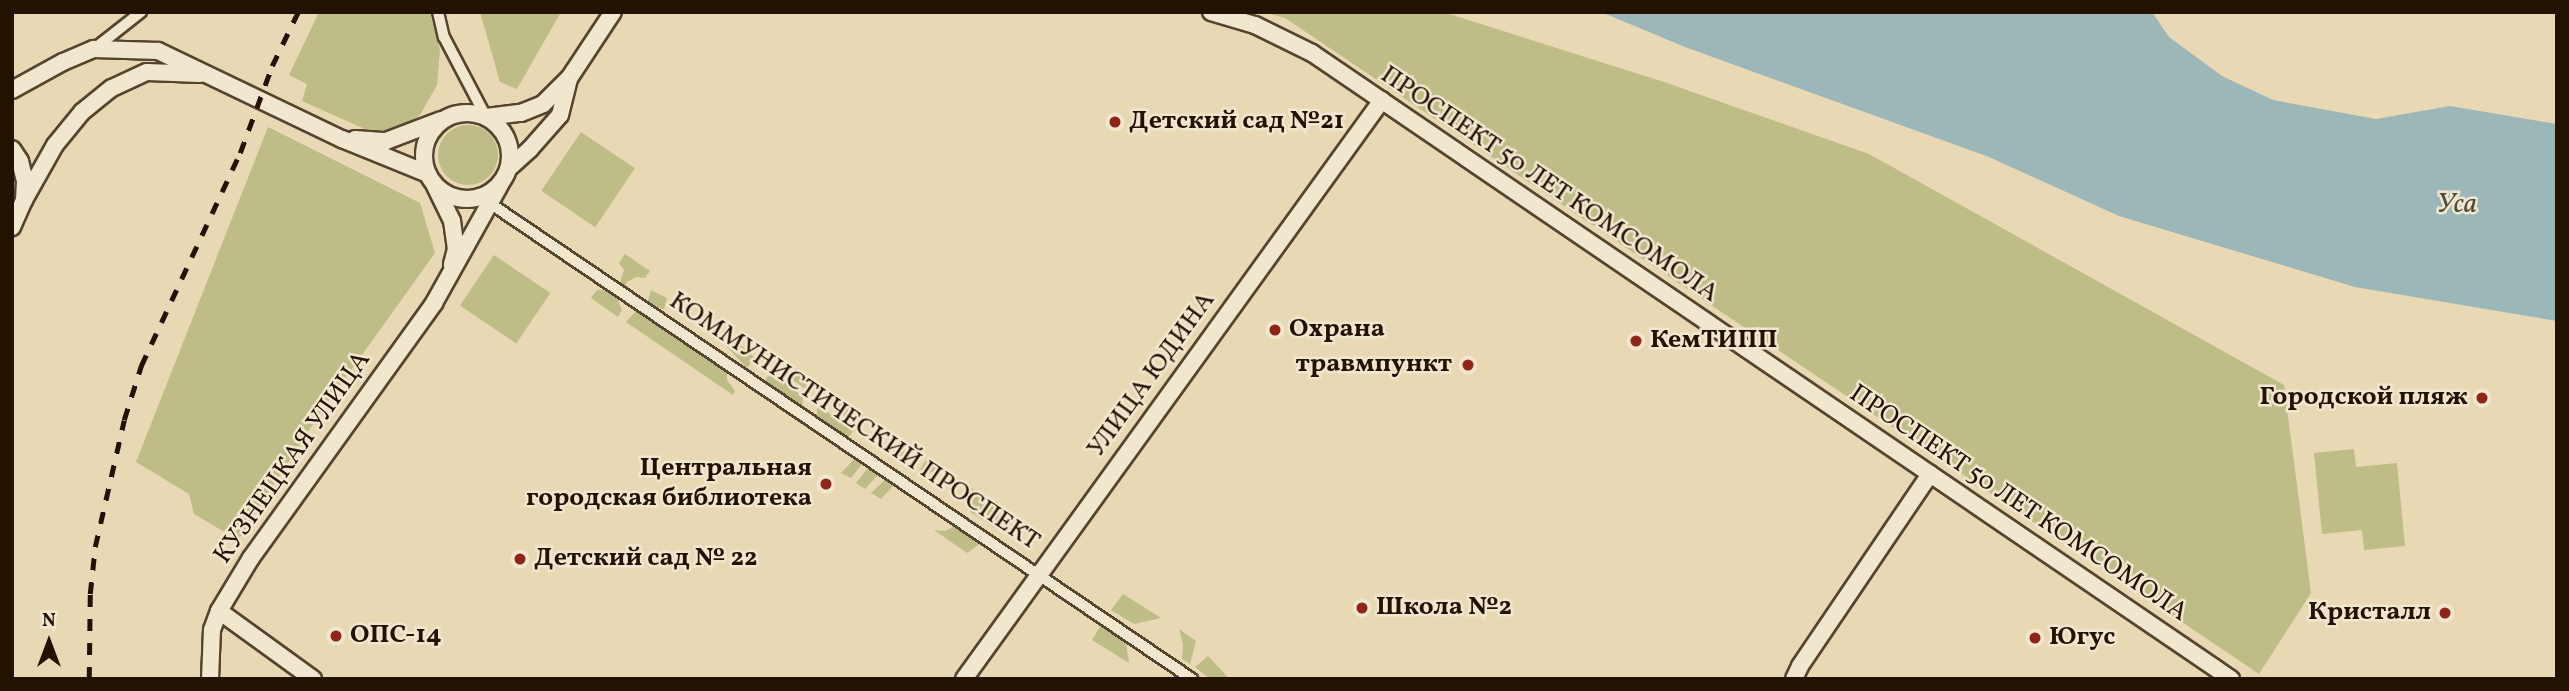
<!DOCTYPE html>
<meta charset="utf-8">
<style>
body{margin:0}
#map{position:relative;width:2569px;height:691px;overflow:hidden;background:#e9d8b4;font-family:Vollkorn,serif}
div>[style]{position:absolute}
.green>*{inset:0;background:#bebc87;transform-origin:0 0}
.round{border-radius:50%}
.water>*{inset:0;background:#9cb7b8}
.roads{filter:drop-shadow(2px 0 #55442e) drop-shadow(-2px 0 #55442e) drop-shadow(0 2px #55442e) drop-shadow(0 -2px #55442e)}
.street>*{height:10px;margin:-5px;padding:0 5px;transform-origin:5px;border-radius:5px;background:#f1e6ce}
.secondary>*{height:16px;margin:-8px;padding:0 8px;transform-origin:8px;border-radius:8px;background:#f1e6ce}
.secondary>.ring{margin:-8px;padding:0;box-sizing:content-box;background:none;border:16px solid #f1e6ce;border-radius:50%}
.rail>*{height:4.5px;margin-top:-2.25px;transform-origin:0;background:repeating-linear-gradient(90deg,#241201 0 12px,transparent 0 24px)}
.dots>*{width:19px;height:19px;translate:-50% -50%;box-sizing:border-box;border:4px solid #f1e6ce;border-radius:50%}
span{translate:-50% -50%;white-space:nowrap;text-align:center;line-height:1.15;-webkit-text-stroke:5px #f1e6ce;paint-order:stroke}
.poi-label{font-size:26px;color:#241201;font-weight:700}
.left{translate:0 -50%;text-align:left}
.right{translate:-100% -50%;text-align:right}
.street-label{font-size:26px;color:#241201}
.water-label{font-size:28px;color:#4e4c41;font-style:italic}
.frame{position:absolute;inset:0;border:14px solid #241201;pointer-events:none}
.north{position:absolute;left:14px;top:607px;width:70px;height:70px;-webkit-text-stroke:5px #f1e6ce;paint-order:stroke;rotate:0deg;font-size:19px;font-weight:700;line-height:28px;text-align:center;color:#241201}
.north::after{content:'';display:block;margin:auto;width:24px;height:32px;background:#241201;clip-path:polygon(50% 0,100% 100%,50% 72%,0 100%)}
</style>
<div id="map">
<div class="green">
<div style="clip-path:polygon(319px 12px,430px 12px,440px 50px,437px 85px,420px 115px,400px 130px,376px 134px,302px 101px,307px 84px,289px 75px)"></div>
<div style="clip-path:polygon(480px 12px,561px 12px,517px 89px,500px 82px)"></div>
<div style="clip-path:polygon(1263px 12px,1443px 12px,1664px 82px,1869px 154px,2284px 385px,2311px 593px,2259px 674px,1285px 18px)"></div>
<div class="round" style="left:438px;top:125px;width:60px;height:60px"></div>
<div style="clip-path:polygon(268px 127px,420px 203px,435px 253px,319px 415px,238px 540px,194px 514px,189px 494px,136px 462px)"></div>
<div style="left:581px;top:132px;width:65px;height:71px;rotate:34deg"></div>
<div style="clip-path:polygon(625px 254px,650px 271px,645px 278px,636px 277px,627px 282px,618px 301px,622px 310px,618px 317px,591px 298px,597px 290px,615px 291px,620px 284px,624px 270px,619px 263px)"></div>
<div style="left:494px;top:255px;width:68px;height:61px;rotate:34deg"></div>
<div style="clip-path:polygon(651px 290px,667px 298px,664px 309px,647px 304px)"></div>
<div style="clip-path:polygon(636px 311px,727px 373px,727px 380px,735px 391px,733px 395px,626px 322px)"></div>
<div style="clip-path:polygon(733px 338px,755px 358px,747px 368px,726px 346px)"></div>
<div style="clip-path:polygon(781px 359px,864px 415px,856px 423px,835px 411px,829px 397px,818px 390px,807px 390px,786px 375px)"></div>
<div style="clip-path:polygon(771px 371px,803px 397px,801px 424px,772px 403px,760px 389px)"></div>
<div style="clip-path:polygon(817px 405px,854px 430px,846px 441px,817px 430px)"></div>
<div style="clip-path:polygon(886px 444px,912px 455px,905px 466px,882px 451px)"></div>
<div style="clip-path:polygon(2354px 449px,2356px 467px,2397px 463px,2405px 546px,2364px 550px,2362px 530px,2322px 534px,2314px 453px)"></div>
<div style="clip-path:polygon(858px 455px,865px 460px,851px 478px,841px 473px)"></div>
<div style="clip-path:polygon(875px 459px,885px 467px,865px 489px,856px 483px)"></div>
<div style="clip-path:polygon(926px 460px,951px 474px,930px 472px,923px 477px,918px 473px)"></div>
<div style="clip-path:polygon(888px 477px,896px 483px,881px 499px,871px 493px)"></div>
<div style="clip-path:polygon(963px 482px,999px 507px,997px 529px,970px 512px,971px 496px)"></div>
<div style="clip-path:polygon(959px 524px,984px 541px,967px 553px,934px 530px,945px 531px)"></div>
<div style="clip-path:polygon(1123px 594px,1161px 618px,1134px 624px,1111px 610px)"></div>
<div style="clip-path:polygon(1103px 622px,1125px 637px,1129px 663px,1092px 640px)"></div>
<div style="clip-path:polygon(1179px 629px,1196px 641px,1190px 664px,1182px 659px,1183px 644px)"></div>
<div style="clip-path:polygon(1208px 656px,1224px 673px,1229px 679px,1210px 679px,1195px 667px)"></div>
</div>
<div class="water">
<div style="clip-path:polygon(1601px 12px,2152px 12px,2169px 37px,2222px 76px,2273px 100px,2376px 119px,2450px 106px,2557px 124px,2557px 321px,2355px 287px,2119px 216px,1989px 157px,1685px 47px)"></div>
</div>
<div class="roads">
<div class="street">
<div style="left:438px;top:12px;width:26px;rotate:77deg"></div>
<div style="left:444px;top:37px;width:90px;rotate:62.3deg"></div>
<div style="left:94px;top:49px;width:60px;rotate:-38.2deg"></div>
<div style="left:491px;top:204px;width:847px;rotate:34.12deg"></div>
</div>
<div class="secondary">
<div style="left:1211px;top:12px;width:46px;rotate:16.5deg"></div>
<div style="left:1255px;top:25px;width:64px;rotate:26.2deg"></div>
<div style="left:1312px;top:53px;width:1112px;rotate:34.26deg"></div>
<div style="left:12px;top:90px;width:58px;rotate:-28.8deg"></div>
<div style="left:63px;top:62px;width:34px;rotate:-23deg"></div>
<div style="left:94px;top:49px;width:64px;rotate:1.8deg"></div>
<div style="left:158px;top:51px;width:204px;rotate:25.6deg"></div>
<div style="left:342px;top:139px;width:93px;rotate:22.1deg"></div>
<div class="ring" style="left:424px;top:113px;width:70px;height:70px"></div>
<div style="left:486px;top:117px;width:35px;rotate:-7deg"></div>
<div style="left:521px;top:113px;width:24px;rotate:-22deg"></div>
<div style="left:543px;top:104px;width:38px;rotate:-45deg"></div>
<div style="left:570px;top:77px;width:78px;rotate:-56.5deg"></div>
<div style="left:355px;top:139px;width:31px;rotate:4deg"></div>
<div style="left:386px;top:141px;width:59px;rotate:-20.9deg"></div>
<div style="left:12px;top:149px;width:14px;rotate:56deg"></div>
<div style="left:20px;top:161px;width:21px;rotate:76deg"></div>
<div style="left:25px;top:181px;width:19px;rotate:93deg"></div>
<div style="left:24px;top:200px;width:30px;rotate:114deg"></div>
<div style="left:509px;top:168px;width:28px;rotate:-42deg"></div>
<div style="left:530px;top:149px;width:45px;rotate:-48.6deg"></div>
<div style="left:560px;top:115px;width:36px;rotate:-76deg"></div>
<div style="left:435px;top:186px;width:39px;rotate:64deg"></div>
<div style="left:452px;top:221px;width:28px;rotate:82deg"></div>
<div style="left:456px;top:249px;width:16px;rotate:105deg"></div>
<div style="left:24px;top:200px;width:63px;rotate:-60.6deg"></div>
<div style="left:55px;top:145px;width:43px;rotate:-50.7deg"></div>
<div style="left:82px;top:112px;width:38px;rotate:-39deg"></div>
<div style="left:112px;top:88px;width:38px;rotate:-25deg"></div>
<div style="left:147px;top:72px;width:53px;rotate:2.2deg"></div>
<div style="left:219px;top:611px;width:116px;rotate:35.9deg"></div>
<div style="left:210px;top:679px;width:49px;rotate:-87.7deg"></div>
<div style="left:212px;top:630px;width:20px;rotate:-70deg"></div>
<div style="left:219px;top:611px;width:62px;rotate:-58.9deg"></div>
<div style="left:251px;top:558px;width:314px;rotate:-54.3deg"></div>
<div style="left:434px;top:303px;width:137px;rotate:-60.8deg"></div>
<div style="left:964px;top:679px;width:714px;rotate:-54.17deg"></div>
<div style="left:1794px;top:679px;width:14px;rotate:-65deg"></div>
<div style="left:1800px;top:666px;width:232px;rotate:-55.9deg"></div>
</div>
</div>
<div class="rail">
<div style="left:89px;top:679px;width:85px;rotate:-89.3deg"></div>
<div style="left:90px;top:594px;width:47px;rotate:-83.9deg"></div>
<div style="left:95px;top:547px;width:130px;rotate:-77.1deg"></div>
<div style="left:124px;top:420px;width:57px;rotate:-72.5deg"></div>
<div style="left:141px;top:366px;width:235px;rotate:-65.1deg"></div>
<div style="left:240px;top:153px;width:93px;rotate:-69.8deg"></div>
<div style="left:272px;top:66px;width:60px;rotate:-64.3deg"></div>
</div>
<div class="dots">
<div style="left:1115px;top:122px;background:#8f2418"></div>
<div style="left:1275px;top:330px;background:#8f2418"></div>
<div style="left:1636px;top:341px;background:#8f2418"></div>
<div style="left:1468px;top:365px;background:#8f2418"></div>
<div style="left:2482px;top:398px;background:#8f2418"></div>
<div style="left:826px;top:484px;background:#8f2418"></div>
<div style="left:520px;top:559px;background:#8f2418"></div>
<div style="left:1362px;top:608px;background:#8f2418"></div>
<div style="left:2445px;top:613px;background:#8f2418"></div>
<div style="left:336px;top:636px;background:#8f2418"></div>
<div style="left:2035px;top:638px;background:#8f2418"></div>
</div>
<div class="poi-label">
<span class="left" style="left:1129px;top:122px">Детский сад №21</span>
<span class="left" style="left:1289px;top:330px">Охрана</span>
<span class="left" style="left:1650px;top:341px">КемТИПП</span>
<span class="right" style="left:1452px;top:365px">травмпункт</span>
<span class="right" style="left:2468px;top:398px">Городской пляж</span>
<span class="right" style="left:812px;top:484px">Центральная<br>городская библиотека</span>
<span class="left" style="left:534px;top:559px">Детский сад № 22</span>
<span class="left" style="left:1376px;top:608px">Школа №2</span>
<span class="right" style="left:2431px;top:613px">Кристалл</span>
<span class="left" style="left:350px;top:636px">ОПС-14</span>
<span class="left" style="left:2049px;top:638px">Югус</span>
</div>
<div class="street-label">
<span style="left:1549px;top:185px;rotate:34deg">ПРОСПЕКТ 50 ЛЕТ КОМСОМОЛА</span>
<span style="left:1152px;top:375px;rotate:-54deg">УЛИЦА ЮДИНА</span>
<span style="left:854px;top:422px;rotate:34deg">КОММУНИСТИЧЕСКИЙ ПРОСПЕКТ</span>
<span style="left:293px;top:458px;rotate:-55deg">КУЗНЕЦКАЯ УЛИЦА</span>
<span style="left:2018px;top:504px;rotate:34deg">ПРОСПЕКТ 50 ЛЕТ КОМСОМОЛА</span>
</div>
<div class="water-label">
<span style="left:2457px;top:205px">Уса</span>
</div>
<div class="frame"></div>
<div class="north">N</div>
</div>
